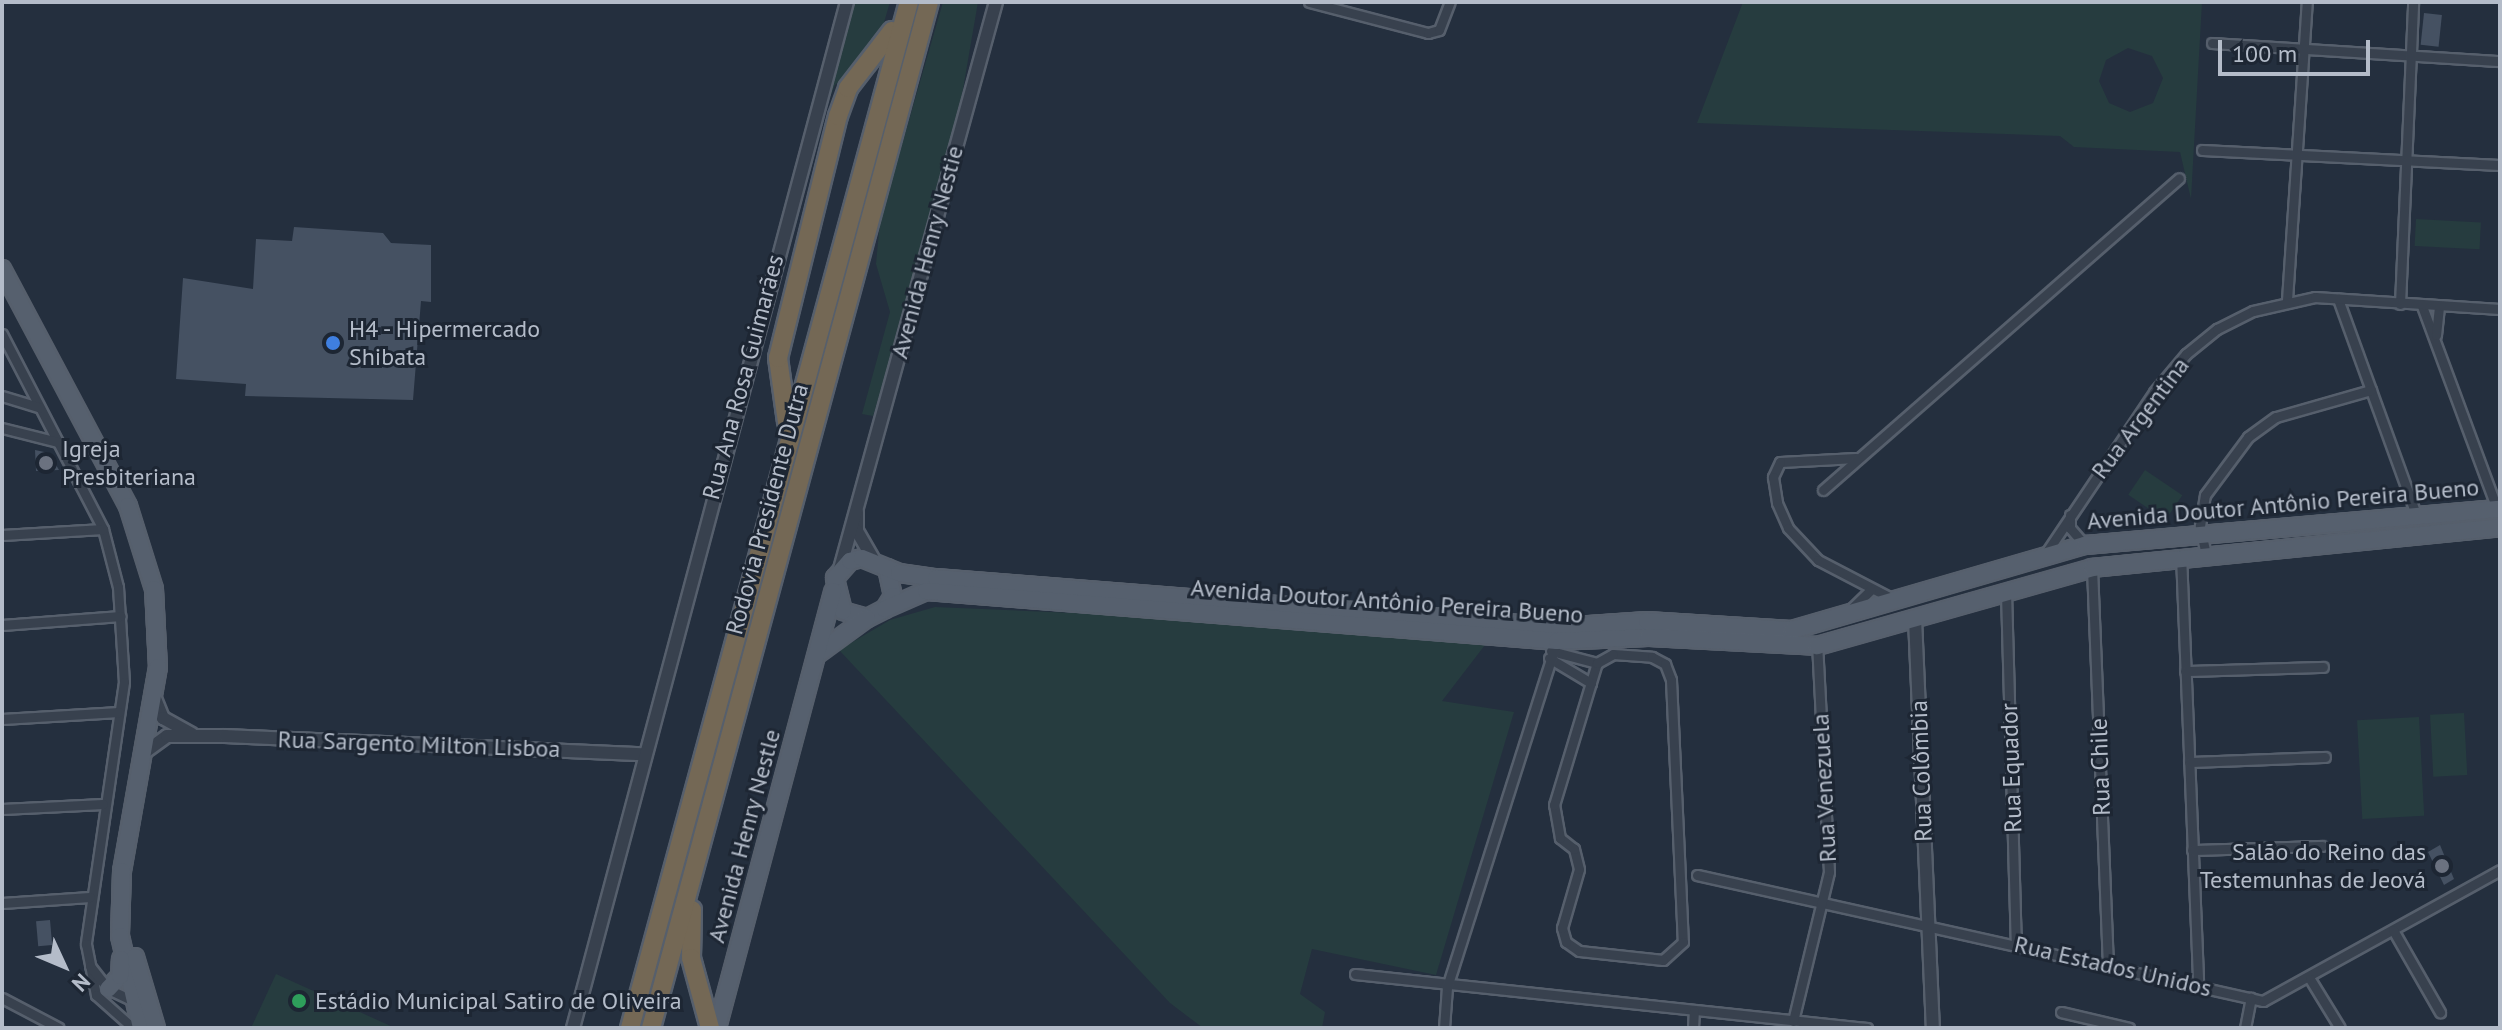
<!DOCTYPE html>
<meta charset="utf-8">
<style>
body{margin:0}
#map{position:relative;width:2502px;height:1030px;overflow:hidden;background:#242f3e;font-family:"PT Sans",sans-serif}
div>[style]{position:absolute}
.green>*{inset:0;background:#263c3f;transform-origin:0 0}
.building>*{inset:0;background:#455162;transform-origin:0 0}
.roads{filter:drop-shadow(2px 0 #565f6c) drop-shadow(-2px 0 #565f6c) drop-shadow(0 2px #565f6c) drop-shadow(0 -2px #565f6c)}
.minor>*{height:9px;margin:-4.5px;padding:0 4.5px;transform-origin:4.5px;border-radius:4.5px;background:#38414e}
.tertiary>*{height:12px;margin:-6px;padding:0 6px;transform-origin:6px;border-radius:6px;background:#38414e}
.primary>*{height:16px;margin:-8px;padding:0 8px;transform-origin:8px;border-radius:8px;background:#56606e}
.motorway>*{height:18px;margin:-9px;padding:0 9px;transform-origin:9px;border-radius:9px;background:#746855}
.dots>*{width:22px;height:22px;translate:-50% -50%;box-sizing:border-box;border:4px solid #1d2633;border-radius:50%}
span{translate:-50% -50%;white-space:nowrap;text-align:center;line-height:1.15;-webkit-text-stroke:6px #1d2633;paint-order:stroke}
.street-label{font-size:24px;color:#b4bcc9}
.poi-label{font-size:24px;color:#b4bcc9}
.left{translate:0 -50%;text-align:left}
.right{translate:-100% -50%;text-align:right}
.frame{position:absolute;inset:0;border:4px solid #b4bcc9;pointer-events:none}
.north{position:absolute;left:24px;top:926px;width:80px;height:80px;-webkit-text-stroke:6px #1d2633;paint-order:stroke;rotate:134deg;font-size:22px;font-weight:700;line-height:32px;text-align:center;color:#b4bcc9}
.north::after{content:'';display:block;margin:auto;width:28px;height:36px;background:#b4bcc9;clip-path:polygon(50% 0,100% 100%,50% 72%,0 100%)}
.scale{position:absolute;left:2218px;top:40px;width:152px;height:36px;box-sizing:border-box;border:4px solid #b4bcc9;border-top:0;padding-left:10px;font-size:24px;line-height:28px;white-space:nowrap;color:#b4bcc9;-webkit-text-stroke:6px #1d2633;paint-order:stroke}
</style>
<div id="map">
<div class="green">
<div style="clip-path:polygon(850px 2px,890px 2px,878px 43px,835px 85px,826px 107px)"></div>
<div style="clip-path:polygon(943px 2px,978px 2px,947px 182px,873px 416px,862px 414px,890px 312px,876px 264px,880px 221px)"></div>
<div style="clip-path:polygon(evenodd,1743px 2px,2202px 2px,2191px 199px,2180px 152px,2074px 147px,2060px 136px,1697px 123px,1743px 2px,2128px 48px,2152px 56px,2163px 78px,2153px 103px,2130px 112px,2109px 103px,2099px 81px,2106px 60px,2128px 48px)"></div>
<div style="left:2416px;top:219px;width:65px;height:27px;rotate:3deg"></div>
<div style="left:2145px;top:470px;width:45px;height:30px;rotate:34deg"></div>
<div style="clip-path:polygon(935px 607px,1167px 617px,1485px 645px,1442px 701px,1514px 712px,1436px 975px,1312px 949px,1300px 994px,1325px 1012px,1322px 1028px,1203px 1028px,1170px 1003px,839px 650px,890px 620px)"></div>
<div style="left:2464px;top:713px;width:62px;height:34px;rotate:87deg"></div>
<div style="left:2419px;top:717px;width:99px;height:62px;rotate:87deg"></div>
<div style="clip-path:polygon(276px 974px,395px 1028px,251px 1028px)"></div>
</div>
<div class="building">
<div style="left:2424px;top:13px;width:18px;height:32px;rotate:6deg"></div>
<div style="clip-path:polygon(294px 227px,383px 233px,391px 243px,431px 245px,431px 302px,421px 301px,413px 400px,245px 396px,246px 384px,176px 379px,183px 278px,253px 289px,256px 239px,292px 241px)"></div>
<div style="clip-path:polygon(35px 450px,49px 453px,59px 470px,36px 471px)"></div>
<div style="clip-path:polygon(2440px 845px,2454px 879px,2444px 885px,2428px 852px)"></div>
<div style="left:50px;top:920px;width:25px;height:14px;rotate:85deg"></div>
</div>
<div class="roads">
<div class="minor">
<div style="left:1309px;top:2px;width:123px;rotate:14.6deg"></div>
<div style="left:1428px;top:33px;width:11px;rotate:-15deg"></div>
<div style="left:1439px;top:30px;width:30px;rotate:-69deg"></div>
<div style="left:2212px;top:43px;width:289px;rotate:3.6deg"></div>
<div style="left:2202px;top:150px;width:298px;rotate:2.9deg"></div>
<div style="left:2338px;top:299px;width:232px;rotate:70.1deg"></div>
<div style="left:2287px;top:300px;width:299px;rotate:-86.2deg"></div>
<div style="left:2400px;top:304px;width:302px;rotate:-87.5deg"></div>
<div style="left:2422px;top:306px;width:216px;rotate:69.7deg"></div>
<div style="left:2px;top:334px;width:220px;rotate:62.6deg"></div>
<div style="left:103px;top:529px;width:60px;rotate:75.5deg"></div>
<div style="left:118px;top:587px;width:95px;rotate:86.4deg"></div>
<div style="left:124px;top:682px;width:265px;rotate:98.3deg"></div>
<div style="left:86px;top:944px;width:52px;rotate:78.9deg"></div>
<div style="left:96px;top:995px;width:50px;rotate:41.7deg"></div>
<div style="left:2436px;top:335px;width:29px;rotate:-84deg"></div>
<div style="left:2px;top:396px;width:39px;rotate:17deg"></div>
<div style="left:2px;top:428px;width:58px;rotate:14deg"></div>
<div style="left:1856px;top:458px;width:76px;rotate:177deg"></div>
<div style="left:1780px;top:462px;width:17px;rotate:115deg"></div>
<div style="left:1773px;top:477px;width:26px;rotate:81deg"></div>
<div style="left:1777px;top:503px;width:27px;rotate:66deg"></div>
<div style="left:1788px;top:528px;width:44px;rotate:46.8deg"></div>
<div style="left:1818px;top:560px;width:85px;rotate:27.5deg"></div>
<div style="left:1823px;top:490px;width:473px;rotate:-41.2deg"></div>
<div style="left:2070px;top:515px;width:13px;rotate:90deg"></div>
<div style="left:2070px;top:528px;width:23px;rotate:49deg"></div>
<div style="left:2px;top:535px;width:101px;rotate:-3.4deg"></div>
<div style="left:2181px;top:555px;width:431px;rotate:87.7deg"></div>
<div style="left:2206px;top:555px;width:30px;rotate:-102deg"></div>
<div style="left:2200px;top:526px;width:31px;rotate:-81deg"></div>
<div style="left:2205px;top:495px;width:72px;rotate:-53.4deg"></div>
<div style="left:2248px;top:437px;width:34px;rotate:-36deg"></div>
<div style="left:2276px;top:417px;width:99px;rotate:-15.9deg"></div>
<div style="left:2044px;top:556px;width:197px;rotate:-56.1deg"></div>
<div style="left:2154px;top:392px;width:50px;rotate:-49.9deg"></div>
<div style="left:2186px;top:354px;width:40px;rotate:-39deg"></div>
<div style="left:2217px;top:329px;width:40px;rotate:-26.6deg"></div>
<div style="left:2253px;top:311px;width:64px;rotate:-12.7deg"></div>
<div style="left:2315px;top:297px;width:185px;rotate:3.7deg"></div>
<div style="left:2092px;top:568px;width:398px;rotate:87.7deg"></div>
<div style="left:2006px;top:592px;width:352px;rotate:88.4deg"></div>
<div style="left:1850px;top:610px;width:29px;rotate:-44deg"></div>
<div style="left:2px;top:625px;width:119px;rotate:-4.3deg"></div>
<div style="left:1551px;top:651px;width:48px;rotate:14.6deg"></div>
<div style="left:1613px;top:654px;width:39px;rotate:4deg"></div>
<div style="left:1652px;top:657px;width:15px;rotate:28deg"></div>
<div style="left:1665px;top:664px;width:17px;rotate:69deg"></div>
<div style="left:1671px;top:680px;width:262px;rotate:87.4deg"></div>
<div style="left:1683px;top:942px;width:27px;rotate:138deg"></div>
<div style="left:1663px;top:960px;width:84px;rotate:-173.9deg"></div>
<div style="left:1579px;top:951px;width:16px;rotate:-145deg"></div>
<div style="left:1566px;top:942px;width:15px;rotate:-106deg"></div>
<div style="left:1562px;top:928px;width:61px;rotate:-73.9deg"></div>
<div style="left:1579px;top:869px;width:21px;rotate:-104deg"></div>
<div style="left:1574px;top:849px;width:18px;rotate:-142deg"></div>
<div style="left:1560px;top:838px;width:34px;rotate:-100deg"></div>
<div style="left:1554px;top:805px;width:148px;rotate:-73.2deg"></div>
<div style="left:1597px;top:663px;width:18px;rotate:-29deg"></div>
<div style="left:1549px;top:658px;width:49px;rotate:30.8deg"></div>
<div style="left:2185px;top:671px;width:138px;rotate:-1.7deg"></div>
<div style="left:2px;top:719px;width:117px;rotate:-3.4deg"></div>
<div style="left:2189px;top:762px;width:136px;rotate:-2.1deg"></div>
<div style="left:2px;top:809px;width:101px;rotate:-2.8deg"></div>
<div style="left:2192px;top:850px;width:130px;rotate:-1.8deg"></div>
<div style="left:1697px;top:875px;width:580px;rotate:12.55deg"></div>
<div style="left:2263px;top:1001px;width:271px;rotate:-28.9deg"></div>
<div style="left:2px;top:903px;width:88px;rotate:-3.9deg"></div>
<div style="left:2393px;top:930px;width:95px;rotate:60.2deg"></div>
<div style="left:90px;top:966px;width:29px;rotate:52deg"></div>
<div style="left:108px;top:989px;width:31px;rotate:25deg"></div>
<div style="left:1355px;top:974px;width:515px;rotate:6.02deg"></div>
<div style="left:2310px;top:979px;width:57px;rotate:58.5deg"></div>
<div style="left:2px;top:998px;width:64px;rotate:27.8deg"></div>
<div style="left:2061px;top:1012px;width:70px;rotate:13.2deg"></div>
<div style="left:1793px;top:1021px;width:153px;rotate:-76.4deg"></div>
<div style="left:1829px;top:872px;width:226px;rotate:-93deg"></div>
<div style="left:1444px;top:1028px;width:41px;rotate:-85.8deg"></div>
<div style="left:1447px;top:987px;width:363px;rotate:-72.4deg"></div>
<div style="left:1693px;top:1028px;width:17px;rotate:-87deg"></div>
<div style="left:2245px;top:1028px;width:31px;rotate:-79deg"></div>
</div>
<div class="tertiary">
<div style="left:857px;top:512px;width:19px;rotate:90deg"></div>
<div style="left:857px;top:531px;width:34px;rotate:60deg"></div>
<div style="left:840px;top:569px;width:588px;rotate:-74.62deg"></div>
<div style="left:1915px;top:619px;width:409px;rotate:87.5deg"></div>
<div style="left:154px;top:696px;width:24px;rotate:68deg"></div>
<div style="left:163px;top:718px;width:33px;rotate:29deg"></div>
<div style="left:141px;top:755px;width:32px;rotate:-36deg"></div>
<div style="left:167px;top:736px;width:58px"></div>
<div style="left:225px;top:736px;width:417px;rotate:2.5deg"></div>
<div style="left:573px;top:1028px;width:1062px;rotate:-75.05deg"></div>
</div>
<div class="primary">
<div style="left:2px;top:269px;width:268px;rotate:62deg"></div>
<div style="left:128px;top:506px;width:87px;rotate:72.6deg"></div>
<div style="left:154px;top:589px;width:78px;rotate:87.1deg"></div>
<div style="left:158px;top:667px;width:207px;rotate:100deg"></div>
<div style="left:122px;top:871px;width:65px;rotate:91.8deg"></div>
<div style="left:120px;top:936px;width:94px;rotate:77.1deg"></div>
<div style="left:887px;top:568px;width:29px;rotate:78deg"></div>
<div style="left:893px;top:596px;width:15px;rotate:122deg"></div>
<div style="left:885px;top:609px;width:20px;rotate:153deg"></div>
<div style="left:867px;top:618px;width:25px;rotate:-164deg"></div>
<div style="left:843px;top:611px;width:34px;rotate:-104deg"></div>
<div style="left:835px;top:578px;width:23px;rotate:-49deg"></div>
<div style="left:850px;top:561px;width:12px;rotate:-14deg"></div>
<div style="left:862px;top:558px;width:40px;rotate:22deg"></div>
<div style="left:899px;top:573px;width:37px;rotate:8deg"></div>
<div style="left:936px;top:578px;width:625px;rotate:4.5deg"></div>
<div style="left:1559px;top:627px;width:88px;rotate:-3.9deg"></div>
<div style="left:1647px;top:621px;width:145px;rotate:3.6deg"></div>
<div style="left:1792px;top:630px;width:305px;rotate:-16.2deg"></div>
<div style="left:2085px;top:545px;width:417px;rotate:-5deg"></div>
<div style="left:885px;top:609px;width:45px;rotate:-23.7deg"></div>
<div style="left:926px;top:591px;width:633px;rotate:4.53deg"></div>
<div style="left:1557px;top:641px;width:91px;rotate:-2.5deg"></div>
<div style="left:1648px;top:637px;width:169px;rotate:3deg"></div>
<div style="left:1817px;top:646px;width:286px;rotate:-15.8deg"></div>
<div style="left:2092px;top:568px;width:410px;rotate:-5.7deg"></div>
<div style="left:819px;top:653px;width:59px;rotate:-36.1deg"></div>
<div style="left:135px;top:957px;width:74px;rotate:73.5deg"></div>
<div style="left:108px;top:989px;width:18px;rotate:-47deg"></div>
<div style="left:120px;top:976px;width:17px;rotate:-87deg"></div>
<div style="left:717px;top:1028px;width:452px;rotate:-75.1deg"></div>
</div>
<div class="motorway">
<div style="left:787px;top:422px;width:65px;rotate:-98deg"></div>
<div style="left:778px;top:358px;width:249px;rotate:-76.1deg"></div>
<div style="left:838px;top:116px;width:30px;rotate:-70deg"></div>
<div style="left:848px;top:88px;width:72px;rotate:-52.3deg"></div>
<div style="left:692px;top:910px;width:48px;rotate:91.2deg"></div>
<div style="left:691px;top:958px;width:73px;rotate:74.8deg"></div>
<div style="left:630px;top:1028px;width:1063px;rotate:-74.79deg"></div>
<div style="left:651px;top:1028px;width:1063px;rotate:-74.84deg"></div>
</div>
</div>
<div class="dots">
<div style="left:333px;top:343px;background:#3f7fe0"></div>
<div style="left:46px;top:463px;background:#6b7280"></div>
<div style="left:2442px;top:866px;background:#6b7280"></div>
<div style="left:299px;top:1001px;background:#2e9e5b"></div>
</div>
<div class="street-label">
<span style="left:927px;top:252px;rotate:-75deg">Avenida Henry Nestie</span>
<span style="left:743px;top:377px;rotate:-75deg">Rua Ana Rosa Guimarães</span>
<span style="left:2140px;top:418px;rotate:-53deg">Rua Argentina</span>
<span style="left:2283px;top:504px;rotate:-5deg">Avenida Doutor Antônio Pereira Bueno</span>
<span style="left:767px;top:509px;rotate:-75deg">Rodovia Presidente Dutra</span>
<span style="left:1387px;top:601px;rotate:4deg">Avenida Doutor Antônio Pereira Bueno</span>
<span style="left:419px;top:744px;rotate:2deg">Rua Sargento Milton Lisboa</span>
<span style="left:2100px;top:767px;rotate:-92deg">Rua Chile</span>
<span style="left:2011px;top:768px;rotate:-92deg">Rua Equador</span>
<span style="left:1921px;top:771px;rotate:-92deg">Rua Colômbia</span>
<span style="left:1824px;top:788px;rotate:-93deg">Rua Venezuela</span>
<span style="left:744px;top:836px;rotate:-75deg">Avenida Henry Nestle</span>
<span style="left:2113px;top:966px;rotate:13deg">Rua Estados Unidos</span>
</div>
<div class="poi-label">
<span class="left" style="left:349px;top:343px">H4 - Hipermercado<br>Shibata</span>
<span class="left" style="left:62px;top:463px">Igreja<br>Presbiteriana</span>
<span class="right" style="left:2426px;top:866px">Salão do Reino das<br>Testemunhas de Jeová</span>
<span class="left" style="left:315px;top:1001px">Estádio Municipal Satiro de Oliveira</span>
</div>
<div class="frame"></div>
<div class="north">N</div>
<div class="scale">100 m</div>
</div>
